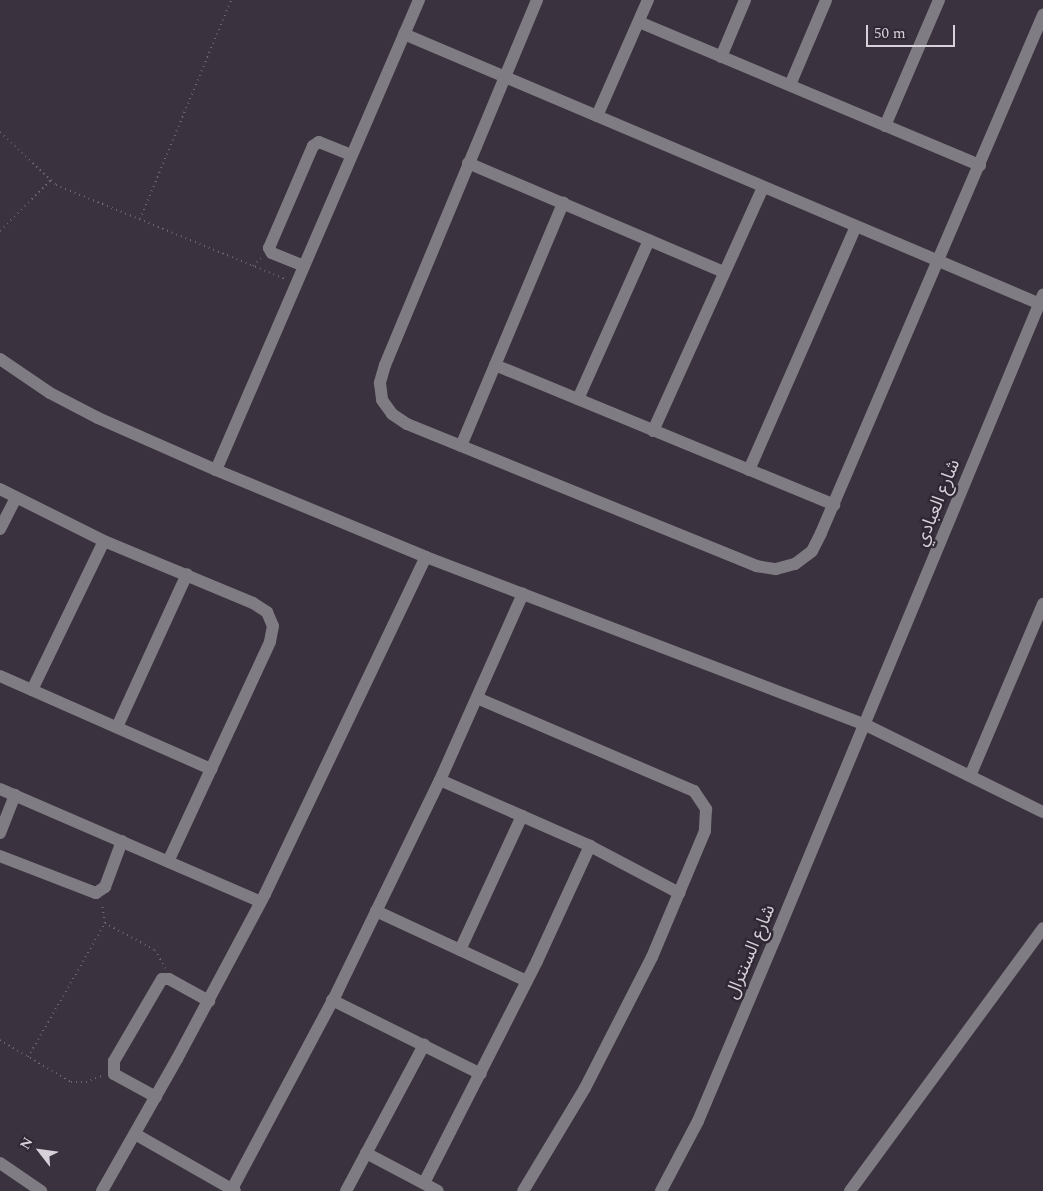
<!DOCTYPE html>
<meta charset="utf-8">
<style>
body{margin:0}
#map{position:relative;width:1043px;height:1191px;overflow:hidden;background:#3a333f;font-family:Spectral,"Noto Sans Arabic",serif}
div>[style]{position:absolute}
.path>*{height:2px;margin-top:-1px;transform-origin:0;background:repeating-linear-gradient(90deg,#6d6771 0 1px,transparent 0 5px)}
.minor>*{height:12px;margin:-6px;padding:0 6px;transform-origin:6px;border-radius:6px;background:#807c83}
span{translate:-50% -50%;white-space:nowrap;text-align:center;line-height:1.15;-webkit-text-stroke:5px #302935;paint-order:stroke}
.street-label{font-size:18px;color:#d7d2da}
.north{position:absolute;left:15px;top:1126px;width:50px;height:50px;-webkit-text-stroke:4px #302935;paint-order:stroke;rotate:300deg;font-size:14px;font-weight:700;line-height:20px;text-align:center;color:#d7d2da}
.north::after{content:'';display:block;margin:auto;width:18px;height:22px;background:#d7d2da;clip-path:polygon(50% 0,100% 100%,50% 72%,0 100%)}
.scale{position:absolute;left:866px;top:25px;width:89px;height:22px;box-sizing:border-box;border:2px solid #d7d2da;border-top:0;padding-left:6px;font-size:15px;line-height:18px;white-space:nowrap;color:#d7d2da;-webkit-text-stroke:4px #302935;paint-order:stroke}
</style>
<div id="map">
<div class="path">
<div style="left:0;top:132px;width:77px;rotate:43.4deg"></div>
<div style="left:56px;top:185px;width:248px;rotate:22.3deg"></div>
<div style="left:140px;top:219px;width:237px;rotate:-67.4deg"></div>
<div style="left:0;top:231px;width:71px;rotate:-45deg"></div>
<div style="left:253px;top:266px;width:13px;rotate:-45deg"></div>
<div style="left:105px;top:923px;width:57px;rotate:28.4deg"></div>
<div style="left:155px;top:950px;width:21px;rotate:61deg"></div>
<div style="left:0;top:1040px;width:82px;rotate:30.6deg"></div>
<div style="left:71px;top:1082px;width:15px"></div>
<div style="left:86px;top:1082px;width:17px;rotate:-21deg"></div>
<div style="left:28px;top:1057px;width:155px;rotate:-60.1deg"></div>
<div style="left:105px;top:923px;width:18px;rotate:-99deg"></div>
</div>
<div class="minor">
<div style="left:537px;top:0;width:395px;rotate:112.6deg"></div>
<div style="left:385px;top:365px;width:19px;rotate:106deg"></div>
<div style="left:380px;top:383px;width:17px;rotate:83deg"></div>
<div style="left:382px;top:400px;width:17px;rotate:54deg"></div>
<div style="left:392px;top:414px;width:18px;rotate:34deg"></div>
<div style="left:407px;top:424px;width:377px;rotate:22.1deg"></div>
<div style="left:756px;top:566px;width:20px;rotate:9deg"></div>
<div style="left:776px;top:569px;width:20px;rotate:-15deg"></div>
<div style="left:795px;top:564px;width:21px;rotate:-37deg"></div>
<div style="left:812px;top:551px;width:20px;rotate:-63deg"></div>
<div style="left:821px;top:533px;width:564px;rotate:-66.8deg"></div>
<div style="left:639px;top:22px;width:370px;rotate:22.8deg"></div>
<div style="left:404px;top:34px;width:691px;rotate:23deg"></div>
<div style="left:721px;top:57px;width:62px;rotate:-67.2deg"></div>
<div style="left:790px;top:85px;width:92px;rotate:-67deg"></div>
<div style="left:597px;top:116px;width:127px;rotate:-66.3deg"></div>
<div style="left:885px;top:126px;width:137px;rotate:-66.8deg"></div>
<div style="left:468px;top:163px;width:278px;rotate:23.1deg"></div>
<div style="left:304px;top:266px;width:35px;rotate:-158deg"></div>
<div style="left:272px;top:253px;width:6px;rotate:-121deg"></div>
<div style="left:269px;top:248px;width:111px;rotate:-66.7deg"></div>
<div style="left:313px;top:146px;width:7px;rotate:-34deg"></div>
<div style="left:319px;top:142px;width:35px;rotate:22deg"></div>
<div style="left:0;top:359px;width:60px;rotate:34.2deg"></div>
<div style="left:50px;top:393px;width:54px;rotate:27.5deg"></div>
<div style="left:98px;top:418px;width:129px;rotate:23.8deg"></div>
<div style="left:216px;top:470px;width:227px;rotate:22.5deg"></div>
<div style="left:426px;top:557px;width:471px;rotate:20.9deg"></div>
<div style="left:866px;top:725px;width:197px;rotate:26.2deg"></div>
<div style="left:495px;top:365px;width:367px;rotate:22.4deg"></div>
<div style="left:578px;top:399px;width:174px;rotate:-65.9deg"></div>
<div style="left:653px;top:431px;width:268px;rotate:-65.7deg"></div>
<div style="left:461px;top:446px;width:264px;rotate:-67.2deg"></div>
<div style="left:216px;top:470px;width:512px;rotate:-66.64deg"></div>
<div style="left:749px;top:470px;width:266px;rotate:-66.3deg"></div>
<div style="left:0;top:489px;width:116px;rotate:26.6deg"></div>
<div style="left:104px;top:541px;width:161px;rotate:22.6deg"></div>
<div style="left:253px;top:603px;width:17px;rotate:33deg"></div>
<div style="left:267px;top:612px;width:15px;rotate:67deg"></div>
<div style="left:273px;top:626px;width:16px;rotate:101deg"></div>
<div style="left:270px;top:642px;width:242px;rotate:114.9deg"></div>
<div style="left:0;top:529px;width:34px;rotate:-63deg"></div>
<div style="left:0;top:676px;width:231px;rotate:23.8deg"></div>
<div style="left:32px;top:690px;width:165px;rotate:-64.2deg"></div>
<div style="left:477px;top:698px;width:236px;rotate:23.2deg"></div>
<div style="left:694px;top:791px;width:22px;rotate:56deg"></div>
<div style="left:706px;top:809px;width:22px;rotate:93deg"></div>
<div style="left:705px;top:831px;width:137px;rotate:112.8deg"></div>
<div style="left:652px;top:957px;width:147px;rotate:117.1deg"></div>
<div style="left:585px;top:1088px;width:120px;rotate:121deg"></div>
<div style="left:117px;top:727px;width:168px;rotate:-65.4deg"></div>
<div style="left:970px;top:776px;width:187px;rotate:-67deg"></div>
<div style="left:440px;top:780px;width:164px;rotate:23.7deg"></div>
<div style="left:590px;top:846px;width:101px;rotate:27.8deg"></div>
<div style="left:0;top:789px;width:284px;rotate:23.4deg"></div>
<div style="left:0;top:833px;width:41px;rotate:-68.5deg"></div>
<div style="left:0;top:856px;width:103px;rotate:21.1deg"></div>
<div style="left:96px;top:893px;width:11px;rotate:-34deg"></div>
<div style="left:105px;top:887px;width:49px;rotate:-69.7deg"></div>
<div style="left:376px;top:911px;width:166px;rotate:24.9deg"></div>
<div style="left:460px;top:950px;width:148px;rotate:-65.2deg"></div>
<div style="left:332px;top:1000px;width:166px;rotate:26.4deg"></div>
<div style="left:156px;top:1097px;width:48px;rotate:-151.3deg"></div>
<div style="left:114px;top:1074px;width:13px;rotate:-90deg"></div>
<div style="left:114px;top:1061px;width:95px;rotate:-59.7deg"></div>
<div style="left:162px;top:979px;width:7px"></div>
<div style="left:169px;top:979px;width:46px;rotate:28.8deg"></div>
<div style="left:135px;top:1134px;width:115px;rotate:29.7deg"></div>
<div style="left:366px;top:1153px;width:81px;rotate:27.8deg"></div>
<div style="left:0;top:1163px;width:50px;rotate:34.3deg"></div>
<div style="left:424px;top:1183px;width:249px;rotate:-63deg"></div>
<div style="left:537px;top:961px;width:127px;rotate:-65.3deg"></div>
<div style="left:232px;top:1189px;width:223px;rotate:-61.9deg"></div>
<div style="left:337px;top:992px;width:236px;rotate:-64.1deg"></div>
<div style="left:440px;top:780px;width:204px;rotate:-66deg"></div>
<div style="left:102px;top:1191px;width:152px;rotate:-60.4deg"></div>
<div style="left:177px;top:1059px;width:187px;rotate:-61.9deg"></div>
<div style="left:265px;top:894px;width:373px;rotate:-64.5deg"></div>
<div style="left:346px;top:1191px;width:166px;rotate:-61.9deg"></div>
<div style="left:661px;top:1191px;width:79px;rotate:-62.1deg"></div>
<div style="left:698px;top:1121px;width:198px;rotate:-67.1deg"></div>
<div style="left:775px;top:939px;width:698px;rotate:-67.41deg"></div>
<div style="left:850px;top:1191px;width:326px;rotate:-53.7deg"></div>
</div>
<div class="street-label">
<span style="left:938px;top:503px;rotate:-68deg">شارع العبادي</span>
<span style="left:751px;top:952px;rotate:-67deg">شارع السنترال</span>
</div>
<div class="north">N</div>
<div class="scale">50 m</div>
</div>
